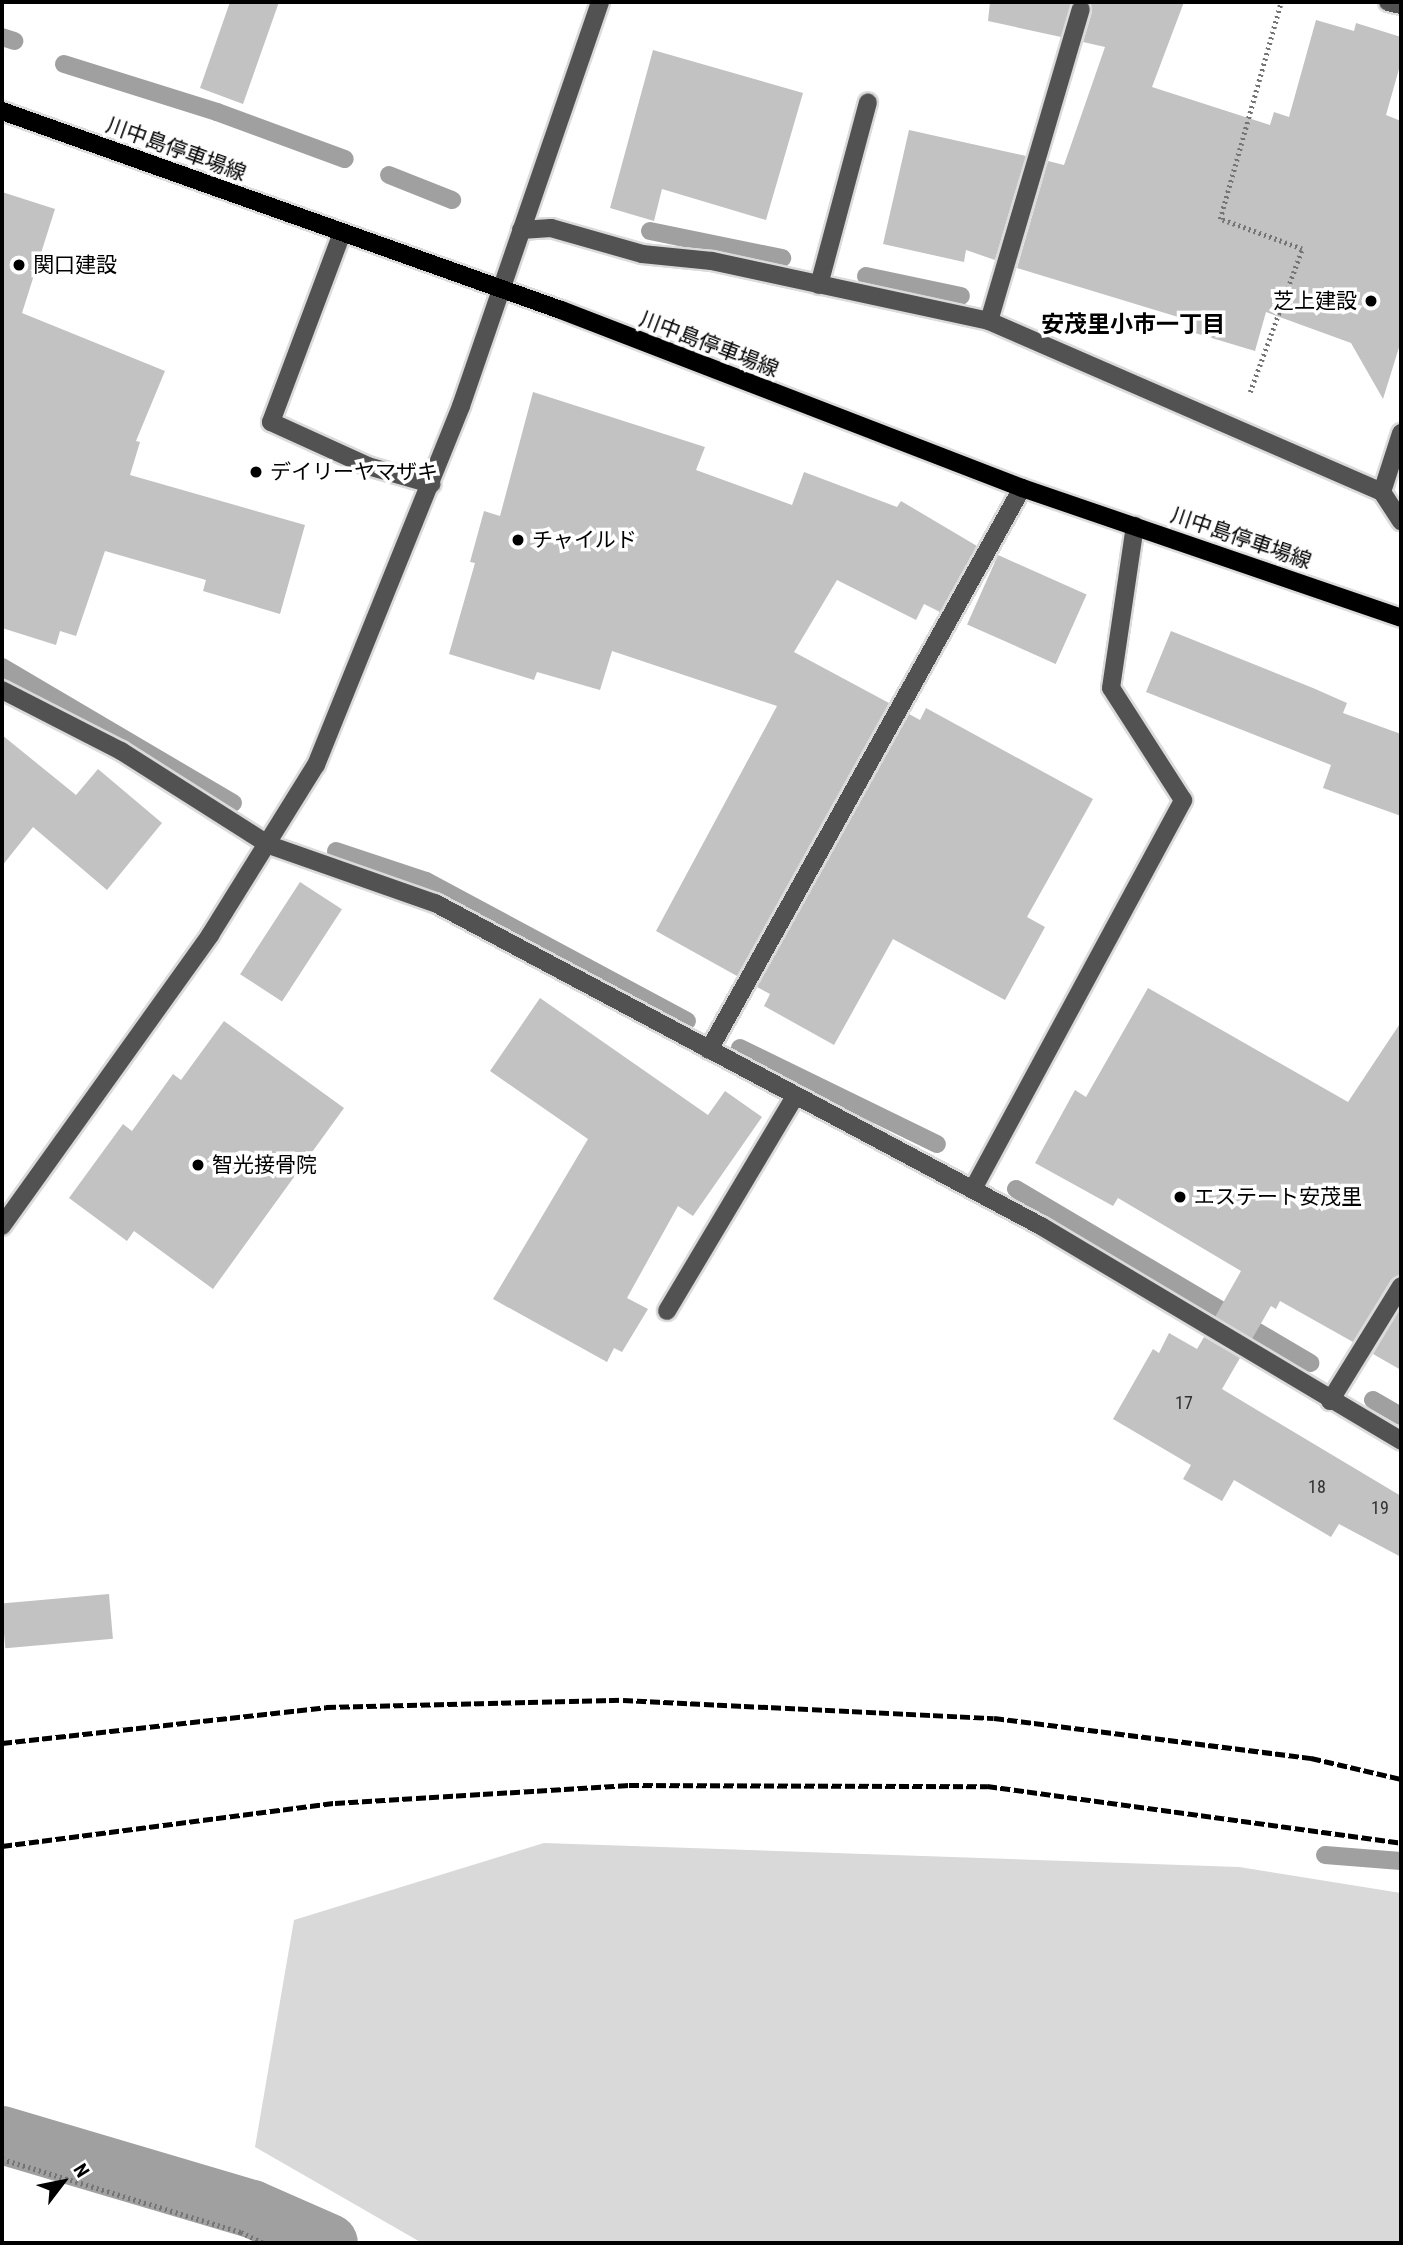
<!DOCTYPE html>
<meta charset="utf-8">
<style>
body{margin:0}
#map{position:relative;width:1403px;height:2245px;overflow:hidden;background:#fff;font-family:"Roboto Condensed","Noto Sans JP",sans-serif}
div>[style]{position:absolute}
.green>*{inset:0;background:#d9d9d9}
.stream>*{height:18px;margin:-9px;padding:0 9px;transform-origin:9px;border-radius:9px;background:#a0a0a0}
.canal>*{height:58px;margin:-29px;padding:0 29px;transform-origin:29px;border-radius:29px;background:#a0a0a0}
.building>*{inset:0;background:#c2c2c2;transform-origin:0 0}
.path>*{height:4.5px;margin-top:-2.25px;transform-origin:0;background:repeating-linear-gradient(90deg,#747474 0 2px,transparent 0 5.5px)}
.roads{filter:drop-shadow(2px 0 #dbdbdb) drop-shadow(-2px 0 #dbdbdb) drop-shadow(0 2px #dbdbdb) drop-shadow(0 -2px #dbdbdb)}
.minor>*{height:18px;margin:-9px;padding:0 9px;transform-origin:9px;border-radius:9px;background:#525252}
.major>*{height:18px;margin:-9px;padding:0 9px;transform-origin:9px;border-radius:9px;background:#000}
.rail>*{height:5px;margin-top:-2.5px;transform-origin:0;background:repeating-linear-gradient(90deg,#000 0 10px,transparent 0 13.5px)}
.dots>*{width:19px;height:19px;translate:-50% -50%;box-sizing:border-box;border:4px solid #fff;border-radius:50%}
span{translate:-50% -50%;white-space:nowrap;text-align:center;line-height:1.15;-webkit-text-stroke:7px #fff;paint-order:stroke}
.number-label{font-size:18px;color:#303030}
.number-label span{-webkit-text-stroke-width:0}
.street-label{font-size:21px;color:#000}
.poi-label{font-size:21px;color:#000}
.left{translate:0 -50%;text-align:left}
.right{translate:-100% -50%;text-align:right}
.neighbourhood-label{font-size:23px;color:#000;font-weight:700}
.frame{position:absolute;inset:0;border:4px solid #000;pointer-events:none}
.north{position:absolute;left:28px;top:2147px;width:70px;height:70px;-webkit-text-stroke:5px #fff;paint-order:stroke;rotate:58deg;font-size:19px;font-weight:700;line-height:28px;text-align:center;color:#000}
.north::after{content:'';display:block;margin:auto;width:24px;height:32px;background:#000;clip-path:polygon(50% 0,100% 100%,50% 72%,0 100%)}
</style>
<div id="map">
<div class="green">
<div style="clip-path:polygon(544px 1843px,1239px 1867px,1401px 1893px,1401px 2243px,422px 2243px,255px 2147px,294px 1920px)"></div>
</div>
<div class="stream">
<div style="left:2px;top:37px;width:13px;rotate:18deg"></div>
<div style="left:64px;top:64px;width:160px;rotate:17.4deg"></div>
<div style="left:217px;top:112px;width:136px;rotate:20.2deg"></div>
<div style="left:389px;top:175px;width:68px;rotate:21.6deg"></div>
<div style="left:650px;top:231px;width:135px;rotate:11.6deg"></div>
<div style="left:866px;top:276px;width:97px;rotate:11.9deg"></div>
<div style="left:2px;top:667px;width:268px;rotate:30.5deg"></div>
<div style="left:336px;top:851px;width:95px;rotate:18.4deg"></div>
<div style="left:426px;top:881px;width:296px;rotate:28.2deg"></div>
<div style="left:740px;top:1048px;width:219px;rotate:26deg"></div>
<div style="left:1016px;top:1189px;width:342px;rotate:30.6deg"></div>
<div style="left:1373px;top:1400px;width:32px;rotate:30deg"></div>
<div style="left:1325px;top:1855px;width:76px;rotate:4.5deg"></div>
</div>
<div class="canal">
<div style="left:2px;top:2135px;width:261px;rotate:16.5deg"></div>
<div style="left:252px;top:2209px;width:84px;rotate:23.8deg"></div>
</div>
<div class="building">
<div style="clip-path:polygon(230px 2px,279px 2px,243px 104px,200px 88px)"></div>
<div style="clip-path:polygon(990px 2px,1072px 2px,1061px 37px,988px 21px)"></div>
<div style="clip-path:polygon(1090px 2px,1184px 2px,1152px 87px,1270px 125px,1274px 112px,1289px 117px,1316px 20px,1354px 31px,1356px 23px,1401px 37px,1401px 62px,1386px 115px,1401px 121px,1401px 341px,1383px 399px,1351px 343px,1266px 312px,1255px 351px,1185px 330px,1188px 320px,1017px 268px,1048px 161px,1064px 165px,1105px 47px,1083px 42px,1092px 12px)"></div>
<div style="clip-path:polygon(653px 50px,803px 93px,766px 220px,662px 189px,654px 221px,610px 208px)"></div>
<div style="clip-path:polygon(909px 130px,1026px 156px,995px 260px,966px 250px,964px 262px,883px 244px)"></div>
<div style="clip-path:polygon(2px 192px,55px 209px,22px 313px,165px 371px,136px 441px,140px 442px,130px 475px,305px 525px,280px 614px,203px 591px,206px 580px,105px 551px,76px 636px,60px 631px,56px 645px,2px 628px)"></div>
<div style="clip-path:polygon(533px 392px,705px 447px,696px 470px,792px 505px,804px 472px,897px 507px,901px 501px,977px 546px,940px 612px,924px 604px,916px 620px,837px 580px,794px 652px,889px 703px,737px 976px,656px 931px,777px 706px,612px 651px,600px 690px,537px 672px,534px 680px,449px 654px,475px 563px,470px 562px,484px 511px,500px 516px)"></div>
<div style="left:998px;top:555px;width:97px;height:76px;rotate:24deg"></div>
<div style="clip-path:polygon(1171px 631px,1313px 688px,1347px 703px,1343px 713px,1401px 734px,1401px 816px,1323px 788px,1331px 765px,1146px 692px)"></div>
<div style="clip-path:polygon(926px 708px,1093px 799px,1027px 917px,1045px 927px,1005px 1000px,893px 939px,834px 1045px,764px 1006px,770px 994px,757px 987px,909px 714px,920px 720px)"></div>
<div style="clip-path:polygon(2px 735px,76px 795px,98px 769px,162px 823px,107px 890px,33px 827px,2px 866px)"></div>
<div style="left:300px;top:882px;width:50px;height:110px;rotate:33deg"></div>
<div style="clip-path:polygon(1148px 988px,1348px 1102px,1401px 1022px,1401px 1275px,1391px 1280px,1353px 1342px,1280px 1301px,1276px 1309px,1271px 1306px,1252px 1339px,1215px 1317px,1241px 1271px,1118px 1198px,1113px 1206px,1035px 1163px,1075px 1090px,1086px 1097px)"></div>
<div style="clip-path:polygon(540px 998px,708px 1115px,725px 1091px,762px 1117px,693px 1216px,678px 1206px,627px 1298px,648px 1309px,622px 1352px,614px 1348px,607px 1362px,493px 1299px,588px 1139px,490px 1071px)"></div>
<div style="clip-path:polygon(224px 1021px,344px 1108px,213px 1289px,134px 1231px,127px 1241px,69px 1198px,123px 1124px,132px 1131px,173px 1074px,181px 1080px)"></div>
<div style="clip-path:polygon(1401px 1307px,1401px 1370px,1373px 1354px)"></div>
<div style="clip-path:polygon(1169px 1333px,1197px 1349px,1204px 1337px,1240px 1358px,1222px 1389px,1401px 1496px,1401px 1557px,1339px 1524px,1331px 1537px,1234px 1480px,1222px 1501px,1183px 1479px,1191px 1465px,1113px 1419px,1153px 1349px,1159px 1353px)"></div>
<div style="left:109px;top:1594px;width:45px;height:108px;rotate:85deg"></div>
</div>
<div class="path">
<div style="left:1250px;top:392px;width:152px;rotate:-70deg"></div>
<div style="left:1302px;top:249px;width:87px;rotate:-159.9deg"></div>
<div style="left:1220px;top:219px;width:225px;rotate:-74.3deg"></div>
<div style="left:2px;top:2159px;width:250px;rotate:17deg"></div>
<div style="left:241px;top:2232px;width:25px;rotate:26deg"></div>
</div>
<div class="roads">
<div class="minor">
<div style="left:1388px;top:2px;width:13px;rotate:13deg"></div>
<div style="left:521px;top:230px;width:30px;rotate:-4deg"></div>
<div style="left:551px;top:228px;width:95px;rotate:15.9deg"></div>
<div style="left:642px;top:254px;width:70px;rotate:5.7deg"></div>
<div style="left:712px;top:261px;width:283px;rotate:12.2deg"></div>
<div style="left:989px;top:321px;width:429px;rotate:23.5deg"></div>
<div style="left:1382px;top:492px;width:35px;rotate:57deg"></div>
<div style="left:342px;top:233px;width:202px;rotate:110.6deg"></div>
<div style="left:271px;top:422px;width:107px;rotate:24.4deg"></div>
<div style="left:368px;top:466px;width:66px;rotate:15.9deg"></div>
<div style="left:819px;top:285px;width:189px;rotate:-75deg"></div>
<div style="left:989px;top:321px;width:325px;rotate:-73.6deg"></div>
<div style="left:1382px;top:492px;width:62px;rotate:-72.1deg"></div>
<div style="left:2px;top:690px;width:134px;rotate:27.1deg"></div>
<div style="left:121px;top:751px;width:175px;rotate:32.4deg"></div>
<div style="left:269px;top:845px;width:176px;rotate:19.3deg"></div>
<div style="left:435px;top:903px;width:687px;rotate:28.06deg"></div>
<div style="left:1041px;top:1226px;width:419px;rotate:30.8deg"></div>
<div style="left:709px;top:1050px;width:643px;rotate:-60.88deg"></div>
<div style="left:973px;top:1189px;width:442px;rotate:-61.6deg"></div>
<div style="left:1183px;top:800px;width:133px;rotate:-122.7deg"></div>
<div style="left:1111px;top:688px;width:164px;rotate:-81.6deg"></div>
<div style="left:2px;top:1226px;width:358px;rotate:-54.4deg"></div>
<div style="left:210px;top:935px;width:200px;rotate:-58.1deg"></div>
<div style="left:316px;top:765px;width:387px;rotate:-68deg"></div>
<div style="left:461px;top:406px;width:427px;rotate:-71deg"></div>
<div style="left:667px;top:1311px;width:250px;rotate:-59.2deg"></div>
<div style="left:1330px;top:1401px;width:135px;rotate:-58.3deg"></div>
</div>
<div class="major">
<div style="left:2px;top:111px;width:593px;rotate:19.6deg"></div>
<div style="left:561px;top:310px;width:494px;rotate:21.1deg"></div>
<div style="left:1022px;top:488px;width:401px;rotate:18.9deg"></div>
</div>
</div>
<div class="rail">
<div style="left:2px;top:1743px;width:326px;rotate:-6.3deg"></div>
<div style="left:326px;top:1707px;width:297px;rotate:-1.4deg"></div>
<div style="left:623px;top:1700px;width:371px;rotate:2.8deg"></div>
<div style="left:994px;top:1718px;width:320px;rotate:7.2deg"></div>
<div style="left:1311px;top:1758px;width:92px;rotate:13.1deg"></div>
<div style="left:2px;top:1846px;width:336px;rotate:-7.4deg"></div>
<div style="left:335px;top:1803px;width:295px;rotate:-3.5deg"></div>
<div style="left:629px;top:1785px;width:358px;rotate:0.2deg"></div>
<div style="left:987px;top:1786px;width:418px;rotate:7.8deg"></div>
</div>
<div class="dots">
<div style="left:19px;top:265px;background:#000"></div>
<div style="left:1371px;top:301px;background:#000"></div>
<div style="left:256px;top:472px;background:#000"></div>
<div style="left:518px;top:540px;background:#000"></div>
<div style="left:198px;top:1165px;background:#000"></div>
<div style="left:1180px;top:1197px;background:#000"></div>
</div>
<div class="number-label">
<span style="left:1184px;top:1403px">17</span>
<span style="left:1317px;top:1487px">18</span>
<span style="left:1380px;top:1508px">19</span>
</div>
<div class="street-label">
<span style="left:176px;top:149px;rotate:20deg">川中島停車場線</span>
<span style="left:709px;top:344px;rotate:21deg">川中島停車場線</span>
<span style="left:1241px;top:538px;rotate:19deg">川中島停車場線</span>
</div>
<div class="poi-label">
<span class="left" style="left:33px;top:265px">関口建設</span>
<span class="right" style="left:1357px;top:301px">芝上建設</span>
<span class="left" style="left:270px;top:472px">デイリーヤマザキ</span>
<span class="left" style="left:532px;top:540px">チャイルド</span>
<span class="left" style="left:212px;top:1165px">智光接骨院</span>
<span class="left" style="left:1194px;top:1197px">エステート安茂里</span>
</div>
<div class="neighbourhood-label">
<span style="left:1133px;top:325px">安茂里小市一丁目</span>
</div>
<div class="frame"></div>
<div class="north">N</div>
</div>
